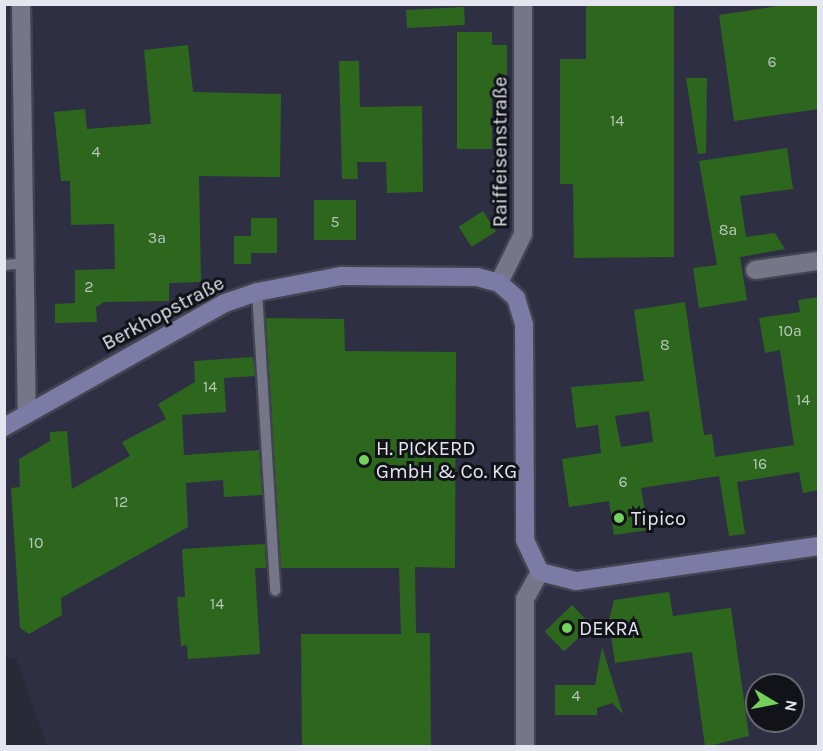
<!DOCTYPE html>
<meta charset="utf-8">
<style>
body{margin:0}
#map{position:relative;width:823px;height:751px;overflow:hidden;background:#292937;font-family:Karla,sans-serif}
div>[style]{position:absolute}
.built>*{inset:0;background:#2f2f44}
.building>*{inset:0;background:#2d671d;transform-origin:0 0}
.roads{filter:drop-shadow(2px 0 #444451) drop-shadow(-2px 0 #444451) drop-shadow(0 2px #444451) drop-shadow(0 -2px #444451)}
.lane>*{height:10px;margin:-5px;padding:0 5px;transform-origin:5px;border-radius:5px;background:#757687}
.street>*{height:18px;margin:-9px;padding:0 9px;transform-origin:9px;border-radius:9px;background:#757687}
.secondary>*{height:18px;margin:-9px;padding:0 9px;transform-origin:9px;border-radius:9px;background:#7c7ba5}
.dots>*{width:16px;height:16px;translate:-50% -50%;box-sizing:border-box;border:3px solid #121219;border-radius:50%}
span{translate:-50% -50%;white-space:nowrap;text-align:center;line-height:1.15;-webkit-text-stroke:6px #121219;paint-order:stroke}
.number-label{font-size:16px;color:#b6c6ba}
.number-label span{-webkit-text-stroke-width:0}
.street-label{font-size:20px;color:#e4e5ef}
.poi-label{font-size:20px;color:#e4e5ef}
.left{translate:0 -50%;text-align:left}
.frame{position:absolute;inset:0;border:6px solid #e4e5ef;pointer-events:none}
.north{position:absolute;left:745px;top:673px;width:60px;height:60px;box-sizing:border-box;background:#121219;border:2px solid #66666f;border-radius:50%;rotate:100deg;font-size:16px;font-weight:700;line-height:24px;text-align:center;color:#e4e5ef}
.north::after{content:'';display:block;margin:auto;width:21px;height:27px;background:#74d25c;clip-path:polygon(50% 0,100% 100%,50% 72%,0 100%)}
</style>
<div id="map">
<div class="built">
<div style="clip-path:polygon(evenodd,5px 5px,818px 5px,818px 746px,47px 746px,16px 658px,5px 659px,5px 5px,757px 685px,793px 685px,793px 721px,757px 721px,757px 685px)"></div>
</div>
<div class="building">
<div style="clip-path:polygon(586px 4px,674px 4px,674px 257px,574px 258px,573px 184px,560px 184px,560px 59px,586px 59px)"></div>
<div style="clip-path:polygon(791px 4px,819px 4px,819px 109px,734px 121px,719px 15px)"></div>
<div style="left:464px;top:7px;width:18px;height:58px;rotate:87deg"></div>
<div style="clip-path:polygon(457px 32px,492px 32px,492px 45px,507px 45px,507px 88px,492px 88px,492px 149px,457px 149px)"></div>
<div style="clip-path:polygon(188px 45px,193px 92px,281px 94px,280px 177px,199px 176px,201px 282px,169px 283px,169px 301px,104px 302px,96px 307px,97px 322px,55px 323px,55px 304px,75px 303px,75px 270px,115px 269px,114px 224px,71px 225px,70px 181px,61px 181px,54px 112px,85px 109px,87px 129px,151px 124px,144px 50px)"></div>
<div style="clip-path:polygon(339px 61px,359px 61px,360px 107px,422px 106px,423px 192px,387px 193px,386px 162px,357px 162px,358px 179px,342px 179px)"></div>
<div style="clip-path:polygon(686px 78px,707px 78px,706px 153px,698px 154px)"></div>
<div style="clip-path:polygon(787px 148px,793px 189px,740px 196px,746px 237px,775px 233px,785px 249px,740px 257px,747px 300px,699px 308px,693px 268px,717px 265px,699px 161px)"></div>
<div style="left:314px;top:200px;width:42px;height:40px"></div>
<div style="left:483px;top:211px;width:24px;height:29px;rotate:57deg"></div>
<div style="clip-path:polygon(251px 218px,277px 218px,277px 253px,251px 253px,251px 264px,234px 264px,234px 236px,251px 236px)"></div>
<div style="clip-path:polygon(evenodd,819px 297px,819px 490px,803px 493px,799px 472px,737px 482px,745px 534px,729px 536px,719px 476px,641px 488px,648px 530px,614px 535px,609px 501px,569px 507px,562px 459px,601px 453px,598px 425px,576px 428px,571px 387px,644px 381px,634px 310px,685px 302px,704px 435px,712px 434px,715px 457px,794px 445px,780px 350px,765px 353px,759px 318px,800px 312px,798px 300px,819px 297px,649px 411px,653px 442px,621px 447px,615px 416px,649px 411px)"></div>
<div style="clip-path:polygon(266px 318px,344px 319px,345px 351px,456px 352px,455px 568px,415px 567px,416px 633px,430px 633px,431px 747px,302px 747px,301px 634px,401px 634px,399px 568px,281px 568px)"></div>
<div style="clip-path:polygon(253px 357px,255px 376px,224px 378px,226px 412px,182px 415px,184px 455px,259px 450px,262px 495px,224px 497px,223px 480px,186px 483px,188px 527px,61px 598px,62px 615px,29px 634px,20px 628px,11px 488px,20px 487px,19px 459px,50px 441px,50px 432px,67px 431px,72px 489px,130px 456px,122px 442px,166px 419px,158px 404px,195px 382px,194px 361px)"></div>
<div style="clip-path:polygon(265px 544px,266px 568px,255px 568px,260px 654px,188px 659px,187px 645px,181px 646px,177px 597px,185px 597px,182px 549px)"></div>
<div style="clip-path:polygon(669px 592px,673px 616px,731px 608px,749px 736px,705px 747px,692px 652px,615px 663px,609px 620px,614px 600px)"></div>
<div style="left:572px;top:605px;width:28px;height:38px;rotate:46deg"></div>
<div style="clip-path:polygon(602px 647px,623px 714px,612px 703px,597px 708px,597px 715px,555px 715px,555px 685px,595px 685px)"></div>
</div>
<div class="roads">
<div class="lane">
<div style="left:4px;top:265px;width:21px;rotate:-5deg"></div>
<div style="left:257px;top:292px;width:299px;rotate:86.5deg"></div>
</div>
<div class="street">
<div style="left:21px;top:4px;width:410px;rotate:89.2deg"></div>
<div style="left:755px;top:270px;width:64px;rotate:-8.1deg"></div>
<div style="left:499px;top:283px;width:55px;rotate:-63.9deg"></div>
<div style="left:523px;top:234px;width:230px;rotate:-90deg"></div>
<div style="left:525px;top:746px;width:147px;rotate:-90deg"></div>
<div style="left:525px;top:599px;width:31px;rotate:-61deg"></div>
</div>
<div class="secondary">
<div style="left:4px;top:427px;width:253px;rotate:-29.3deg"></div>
<div style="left:225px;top:303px;width:34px;rotate:-19deg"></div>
<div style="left:257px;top:292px;width:86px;rotate:-10.8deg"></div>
<div style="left:341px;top:276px;width:136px;rotate:0.4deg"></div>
<div style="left:477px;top:277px;width:23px;rotate:15deg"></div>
<div style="left:499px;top:283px;width:23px;rotate:41deg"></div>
<div style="left:516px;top:298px;width:28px;rotate:73deg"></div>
<div style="left:524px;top:325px;width:215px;rotate:89.7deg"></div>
<div style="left:525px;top:540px;width:35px;rotate:65deg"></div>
<div style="left:540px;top:572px;width:37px;rotate:14deg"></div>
<div style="left:576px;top:581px;width:245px;rotate:-8.2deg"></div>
</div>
</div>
<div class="dots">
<div style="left:364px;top:460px;background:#74d25c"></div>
<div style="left:619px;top:518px;background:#74d25c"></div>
<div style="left:567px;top:628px;background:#74d25c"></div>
</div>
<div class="number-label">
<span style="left:772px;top:62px">6</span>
<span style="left:617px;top:121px">14</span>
<span style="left:96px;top:152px">4</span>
<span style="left:335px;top:222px">5</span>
<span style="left:728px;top:230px">8a</span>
<span style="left:157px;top:238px">3a</span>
<span style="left:89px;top:287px">2</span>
<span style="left:790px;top:331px">10a</span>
<span style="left:665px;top:345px">8</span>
<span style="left:210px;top:387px">14</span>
<span style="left:803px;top:400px">14</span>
<span style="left:760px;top:464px">16</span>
<span style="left:623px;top:482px">6</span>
<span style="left:121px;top:502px">12</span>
<span style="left:36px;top:543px">10</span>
<span style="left:217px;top:604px">14</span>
<span style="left:576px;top:696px">4</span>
</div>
<div class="street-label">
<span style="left:500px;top:152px;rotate:-90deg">Raiffeisenstraße</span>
<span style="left:163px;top:313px;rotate:-28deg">Berkhopstraße</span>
</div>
<div class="poi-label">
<span class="left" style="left:376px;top:460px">H. PICKERD<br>GmbH &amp; Co. KG</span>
<span class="left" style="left:631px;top:518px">Tipico</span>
<span class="left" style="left:579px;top:628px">DEKRA</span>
</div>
<div class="frame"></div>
<div class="north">N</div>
</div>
